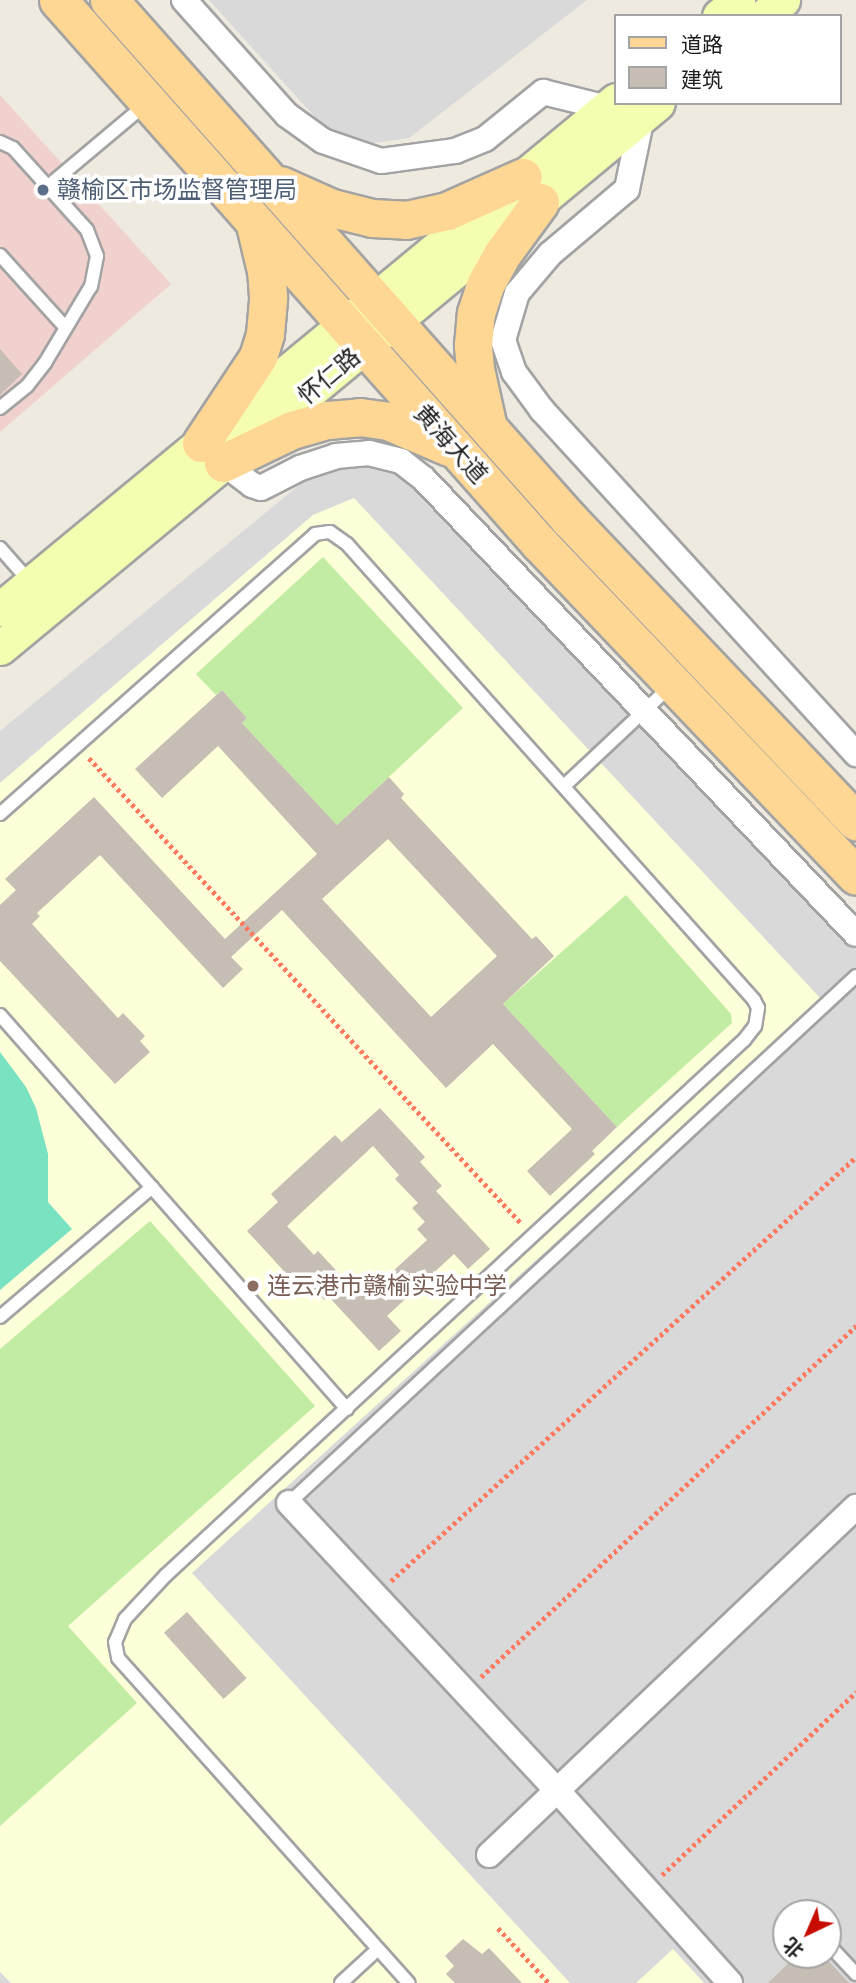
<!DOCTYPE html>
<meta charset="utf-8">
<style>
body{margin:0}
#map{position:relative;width:856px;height:1983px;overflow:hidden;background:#eeeae0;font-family:Helvetica,"Noto Sans SC",sans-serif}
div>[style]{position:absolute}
.residential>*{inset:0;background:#dad9d9}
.commercial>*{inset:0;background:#f0d1ce}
.education>*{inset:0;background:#fdffd8}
.grass>*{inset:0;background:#c2eca3}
.pitch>*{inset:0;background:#79e2c0}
.building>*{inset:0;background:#c6bdb4;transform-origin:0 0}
.path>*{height:4.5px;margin-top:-2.25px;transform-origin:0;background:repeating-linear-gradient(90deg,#ff7a60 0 3.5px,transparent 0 7px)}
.roads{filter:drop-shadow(2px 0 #a3a3a3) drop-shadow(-2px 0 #a3a3a3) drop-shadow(0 2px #a3a3a3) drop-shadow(0 -2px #a3a3a3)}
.lane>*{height:12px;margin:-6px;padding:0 6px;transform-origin:6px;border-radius:6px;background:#fff}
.street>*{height:24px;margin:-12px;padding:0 12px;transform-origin:12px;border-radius:12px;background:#fff}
.secondary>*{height:33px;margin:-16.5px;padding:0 16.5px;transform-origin:16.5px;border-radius:16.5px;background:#f4fdb0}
.primary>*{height:37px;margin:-18.5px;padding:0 18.5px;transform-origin:18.5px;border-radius:18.5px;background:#ffd794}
.dots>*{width:19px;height:19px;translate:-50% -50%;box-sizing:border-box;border:4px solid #fff;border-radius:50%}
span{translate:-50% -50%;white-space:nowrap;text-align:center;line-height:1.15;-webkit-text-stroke:7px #fff;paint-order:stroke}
.service-label{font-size:24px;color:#4e5e75}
.left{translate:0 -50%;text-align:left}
.street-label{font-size:24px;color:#1c1c1c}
.education-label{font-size:24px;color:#785e54}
.legend{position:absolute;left:614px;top:14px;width:228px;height:91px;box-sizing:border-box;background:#fff;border:2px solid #a4a4a4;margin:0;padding:9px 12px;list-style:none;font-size:21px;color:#1c1c1c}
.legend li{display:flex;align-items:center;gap:14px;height:35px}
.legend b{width:35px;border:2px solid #a4a4a4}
.north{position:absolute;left:772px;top:1899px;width:70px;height:70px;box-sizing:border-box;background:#fff;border:2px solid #a4a4a4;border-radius:50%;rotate:224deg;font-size:19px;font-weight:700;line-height:28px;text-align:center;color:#1c1c1c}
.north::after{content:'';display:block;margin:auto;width:24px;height:32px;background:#c70c00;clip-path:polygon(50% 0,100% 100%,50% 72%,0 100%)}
</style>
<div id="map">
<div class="residential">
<div style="clip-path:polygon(209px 0,587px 0,409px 138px,367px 144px,333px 137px)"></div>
<div style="clip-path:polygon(evenodd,354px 466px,377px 466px,400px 476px,856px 950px,856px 1983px,0 1983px,0 731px,315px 472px,354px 466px,786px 1913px,828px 1913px,828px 1955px,786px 1955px,786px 1913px)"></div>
</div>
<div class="commercial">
<div style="clip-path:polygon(0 95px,171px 284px,0 432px)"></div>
</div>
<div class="education">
<div style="clip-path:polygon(354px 498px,822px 1000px,192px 1573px,570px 1983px,11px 1983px,0 1972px,0 783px,313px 515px)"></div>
<div style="clip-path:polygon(673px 1949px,704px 1983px,636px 1983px)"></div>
</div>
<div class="grass">
<div style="clip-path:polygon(323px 557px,463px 708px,337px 825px,242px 723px,247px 718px,222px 690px,216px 695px,196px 674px)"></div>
<div style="clip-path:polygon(626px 895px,731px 1014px,732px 1023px,617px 1127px,503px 1004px)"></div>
<div style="clip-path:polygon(150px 1221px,315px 1406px,68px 1626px,137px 1703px,0 1826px,0 1349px)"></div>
</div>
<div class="pitch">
<div style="clip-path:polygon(0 1052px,26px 1087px,36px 1108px,48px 1154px,48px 1202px,72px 1229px,0 1290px)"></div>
</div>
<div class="building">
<div style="clip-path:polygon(0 349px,22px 374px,0 395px)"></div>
<div style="clip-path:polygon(evenodd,222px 690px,247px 718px,242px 723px,337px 825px,389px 777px,404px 794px,401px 798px,532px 939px,536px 936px,554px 956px,503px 1004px,617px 1127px,592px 1151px,595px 1154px,550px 1196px,527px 1171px,572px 1129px,493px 1044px,446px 1088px,282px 910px,231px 957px,243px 969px,223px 988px,100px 855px,37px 913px,40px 916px,32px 924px,118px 1018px,123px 1013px,145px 1036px,140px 1041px,150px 1052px,115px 1084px,0 961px,0 905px,16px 890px,5px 879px,94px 797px,225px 939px,317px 854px,218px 746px,162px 798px,135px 769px,222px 690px,388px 839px,497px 956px,431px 1017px,322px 899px,388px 839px)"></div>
<div style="clip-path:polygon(evenodd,380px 1108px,425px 1157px,420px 1162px,442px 1186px,436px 1191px,490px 1249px,468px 1269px,454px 1254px,387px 1316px,401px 1331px,379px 1351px,328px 1296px,324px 1300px,301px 1275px,294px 1282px,247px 1231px,278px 1202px,271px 1194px,335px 1135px,342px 1142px,380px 1108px,373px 1146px,399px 1175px,395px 1179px,418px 1203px,412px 1208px,425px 1222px,417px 1229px,427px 1240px,367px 1295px,350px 1276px,345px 1280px,318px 1251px,314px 1255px,287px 1226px,373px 1146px)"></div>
<div style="left:187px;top:1612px;width:89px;height:31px;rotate:48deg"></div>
<div style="clip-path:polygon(463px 1939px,482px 1954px,489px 1948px,522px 1983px,455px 1983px,446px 1974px,454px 1966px,445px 1956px)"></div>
<div style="clip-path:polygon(797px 1955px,823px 1955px,849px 1983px,768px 1983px)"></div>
</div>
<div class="path">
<div style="left:89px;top:758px;width:635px;rotate:47.11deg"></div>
<div style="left:391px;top:1581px;width:629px;rotate:-42.36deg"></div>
<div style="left:481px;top:1677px;width:514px;rotate:-43.11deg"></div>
<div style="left:662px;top:1875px;width:267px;rotate:-43.3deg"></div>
<div style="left:498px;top:1928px;width:75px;rotate:47.2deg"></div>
</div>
<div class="roads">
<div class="lane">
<div style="left:0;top:142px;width:14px;rotate:25deg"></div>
<div style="left:13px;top:148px;width:110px;rotate:47.9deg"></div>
<div style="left:87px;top:230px;width:28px;rotate:69deg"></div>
<div style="left:97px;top:256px;width:31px;rotate:101deg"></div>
<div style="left:91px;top:286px;width:90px;rotate:120.9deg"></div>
<div style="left:45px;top:363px;width:29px;rotate:128deg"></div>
<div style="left:27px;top:386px;width:35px;rotate:141deg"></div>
<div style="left:47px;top:187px;width:129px;rotate:-40deg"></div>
<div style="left:0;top:255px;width:98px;rotate:47.9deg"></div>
<div style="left:0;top:548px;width:47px;rotate:48.5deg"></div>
<div style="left:564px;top:786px;width:146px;rotate:-43.1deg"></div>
<div style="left:0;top:814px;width:421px;rotate:-41.6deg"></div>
<div style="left:315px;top:534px;width:15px;rotate:-8deg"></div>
<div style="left:330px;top:532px;width:21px;rotate:35deg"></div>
<div style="left:347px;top:544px;width:611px;rotate:48.25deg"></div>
<div style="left:754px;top:1000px;width:9px;rotate:63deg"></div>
<div style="left:758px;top:1008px;width:18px;rotate:99deg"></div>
<div style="left:755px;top:1026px;width:18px;rotate:128deg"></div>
<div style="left:744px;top:1040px;width:788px;rotate:137.21deg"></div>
<div style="left:166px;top:1575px;width:60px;rotate:133deg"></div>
<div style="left:125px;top:1619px;width:25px;rotate:113deg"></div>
<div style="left:115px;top:1642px;width:16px;rotate:79deg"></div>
<div style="left:118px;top:1658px;width:436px;rotate:48.2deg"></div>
<div style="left:0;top:1015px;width:525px;rotate:48.63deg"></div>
<div style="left:0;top:1317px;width:200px;rotate:-40.5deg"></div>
<div style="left:289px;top:1503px;width:774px;rotate:-42.91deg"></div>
<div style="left:828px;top:1944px;width:41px;rotate:47deg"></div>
<div style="left:341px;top:1983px;width:50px;rotate:-42.6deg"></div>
</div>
<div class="street">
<div style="left:184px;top:0;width:154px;rotate:48.2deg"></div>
<div style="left:287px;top:115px;width:44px;rotate:35.8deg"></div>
<div style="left:323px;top:141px;width:61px;rotate:19deg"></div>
<div style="left:381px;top:161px;width:75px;rotate:-7.7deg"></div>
<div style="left:455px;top:151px;width:32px;rotate:-22deg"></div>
<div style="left:485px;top:139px;width:75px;rotate:-39deg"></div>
<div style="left:543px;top:92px;width:66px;rotate:14deg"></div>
<div style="left:642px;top:117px;width:74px;rotate:101.8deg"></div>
<div style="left:627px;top:189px;width:101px;rotate:139.8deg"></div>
<div style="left:550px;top:254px;width:51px;rotate:130.2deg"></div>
<div style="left:517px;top:293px;width:49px;rotate:106.6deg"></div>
<div style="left:503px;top:340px;width:34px;rotate:71deg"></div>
<div style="left:514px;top:372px;width:47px;rotate:53.6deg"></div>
<div style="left:542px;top:410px;width:466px;rotate:47.6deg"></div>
<div style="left:223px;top:463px;width:36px;rotate:37deg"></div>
<div style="left:252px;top:485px;width:9px;rotate:18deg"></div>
<div style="left:261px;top:488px;width:44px;rotate:-27.1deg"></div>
<div style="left:300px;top:468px;width:38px;rotate:-18deg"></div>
<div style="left:336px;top:456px;width:33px;rotate:-5deg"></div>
<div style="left:369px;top:453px;width:33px;rotate:14deg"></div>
<div style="left:401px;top:461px;width:29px;rotate:38deg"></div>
<div style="left:424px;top:479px;width:627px;rotate:46.49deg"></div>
<div style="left:289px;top:1503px;width:393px;rotate:47deg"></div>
<div style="left:557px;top:1790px;width:259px;rotate:48.1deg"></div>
<div style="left:489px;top:1855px;width:506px;rotate:-43.48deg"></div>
</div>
<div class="secondary">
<div style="left:719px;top:16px;width:25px;rotate:-40deg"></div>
<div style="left:764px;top:16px;width:25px;rotate:-40deg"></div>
<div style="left:0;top:609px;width:799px;rotate:-39.57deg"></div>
<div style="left:0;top:648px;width:854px;rotate:-39.63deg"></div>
</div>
<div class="primary">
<div style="left:58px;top:0;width:727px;rotate:48.46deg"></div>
<div style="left:540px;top:544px;width:458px;rotate:46.4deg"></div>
<div style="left:109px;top:0;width:694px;rotate:48.45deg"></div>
<div style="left:569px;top:519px;width:417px;rotate:46.5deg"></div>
<div style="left:280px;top:185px;width:57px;rotate:23.9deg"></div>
<div style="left:332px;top:208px;width:41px;rotate:14deg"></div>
<div style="left:372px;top:218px;width:34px;rotate:3deg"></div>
<div style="left:406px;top:220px;width:42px;rotate:-12.4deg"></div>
<div style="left:447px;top:211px;width:83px;rotate:-24.1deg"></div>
<div style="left:487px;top:423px;width:55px;rotate:-102.5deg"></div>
<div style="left:475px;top:369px;width:24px;rotate:-95deg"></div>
<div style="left:473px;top:345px;width:32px;rotate:-85deg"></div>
<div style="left:476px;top:313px;width:29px;rotate:-72deg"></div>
<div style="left:485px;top:285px;width:37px;rotate:-61deg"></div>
<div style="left:503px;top:253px;width:63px;rotate:-54deg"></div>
<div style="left:201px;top:443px;width:103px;rotate:-56.5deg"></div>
<div style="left:258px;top:357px;width:24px;rotate:-73deg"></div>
<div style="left:265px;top:334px;width:37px;rotate:-85deg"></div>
<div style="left:268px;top:297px;width:26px;rotate:-94deg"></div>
<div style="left:266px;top:271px;width:47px;rotate:-103.4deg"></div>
<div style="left:223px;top:463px;width:76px;rotate:-25.6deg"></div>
<div style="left:292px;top:430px;width:37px;rotate:-16deg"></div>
<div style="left:328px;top:420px;width:32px;rotate:-5deg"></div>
<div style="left:360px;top:417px;width:28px;rotate:8deg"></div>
<div style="left:388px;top:421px;width:66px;rotate:23.1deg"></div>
</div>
</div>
<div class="dots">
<div style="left:43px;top:190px;background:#5c6f8a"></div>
<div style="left:253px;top:1286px;background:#8d6e63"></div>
</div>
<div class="service-label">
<span class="left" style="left:57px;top:190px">赣榆区市场监督管理局</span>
</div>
<div class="street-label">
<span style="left:329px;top:376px;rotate:-40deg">怀仁路</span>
<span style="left:451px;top:444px;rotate:48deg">黄海大道</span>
</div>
<div class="education-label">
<span class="left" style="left:267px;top:1286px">连云港市赣榆实验中学</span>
</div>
<ul class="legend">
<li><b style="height:9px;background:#ffd794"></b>道路</li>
<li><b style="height:19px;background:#c6bdb4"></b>建筑</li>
</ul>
<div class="north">北</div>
</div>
